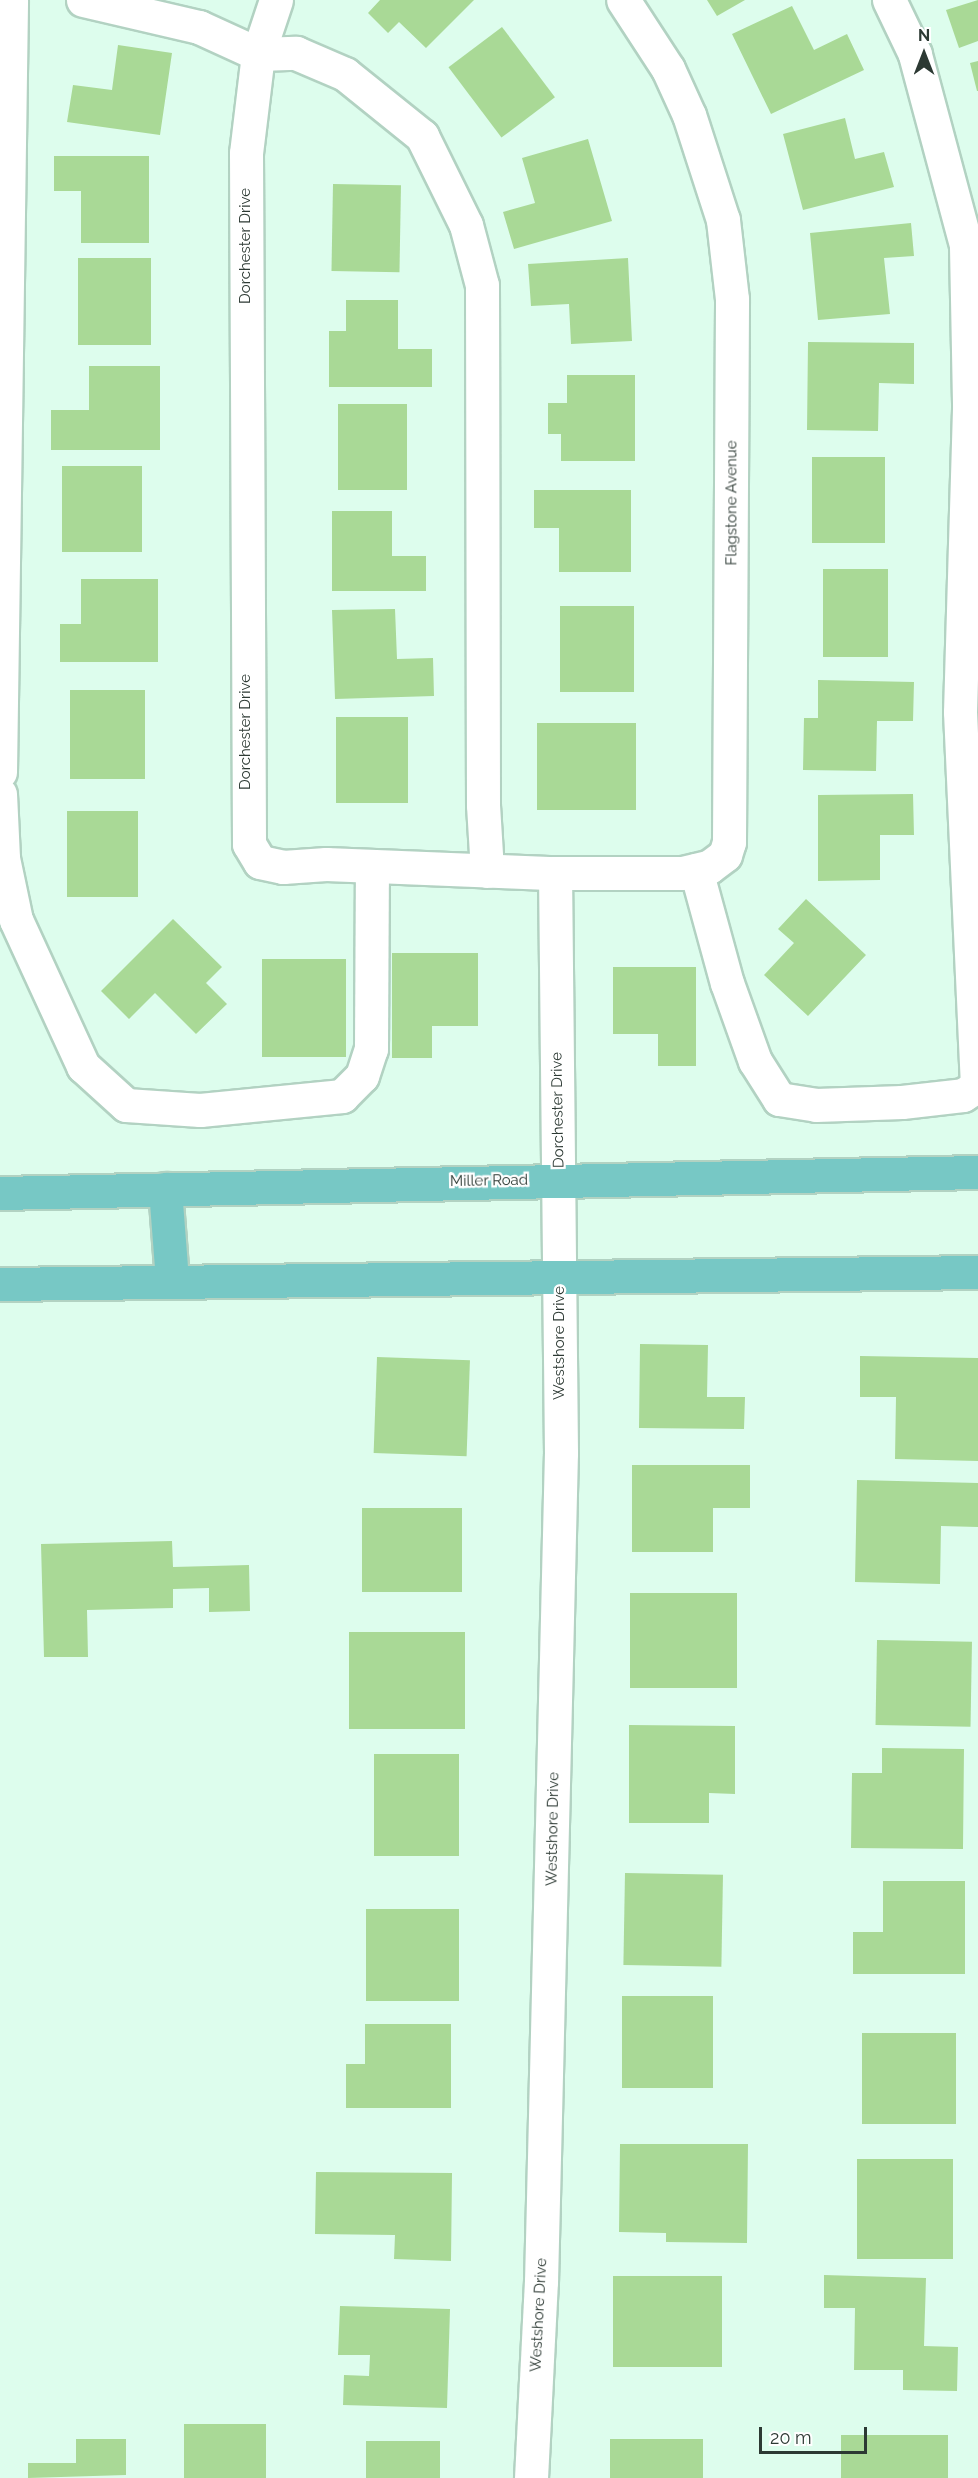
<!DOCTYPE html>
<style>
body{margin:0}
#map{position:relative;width:978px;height:2478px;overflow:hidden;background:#ddfded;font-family:Raleway,sans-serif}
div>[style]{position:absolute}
.building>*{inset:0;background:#a9d996;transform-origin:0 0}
.roads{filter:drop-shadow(2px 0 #b2d2c2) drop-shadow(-2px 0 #b2d2c2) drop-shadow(0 2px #b2d2c2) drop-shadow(0 -2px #b2d2c2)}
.minor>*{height:33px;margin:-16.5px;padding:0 16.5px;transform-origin:16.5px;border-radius:16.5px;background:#fff}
.major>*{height:33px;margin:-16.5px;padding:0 16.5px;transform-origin:16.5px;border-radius:16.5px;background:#77c8c5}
span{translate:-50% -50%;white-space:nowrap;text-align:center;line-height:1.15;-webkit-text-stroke:4.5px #fff;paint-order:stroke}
.street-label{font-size:15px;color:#2c3933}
.north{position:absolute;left:894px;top:24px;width:60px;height:60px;-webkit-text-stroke:4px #fff;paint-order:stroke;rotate:0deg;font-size:16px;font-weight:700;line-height:24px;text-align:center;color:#2c3933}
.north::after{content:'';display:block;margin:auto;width:21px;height:27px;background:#2c3933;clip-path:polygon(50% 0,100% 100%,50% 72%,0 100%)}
.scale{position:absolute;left:759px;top:2427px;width:108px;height:27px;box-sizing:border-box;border:3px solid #2c3933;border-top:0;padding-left:8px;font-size:18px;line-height:21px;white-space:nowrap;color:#2c3933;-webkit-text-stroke:4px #fff;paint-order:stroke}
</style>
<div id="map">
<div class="building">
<div style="clip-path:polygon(380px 0,474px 0,426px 48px,399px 22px,388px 33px,368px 13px)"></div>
<div style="clip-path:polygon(707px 0,745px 0,717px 16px)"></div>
<div style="clip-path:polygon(978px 0,978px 41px,959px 48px,946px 10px)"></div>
<div style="clip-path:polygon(792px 6px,814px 50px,847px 34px,864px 70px,771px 114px,732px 34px)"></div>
<div style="left:502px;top:27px;width:88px;height:67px;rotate:53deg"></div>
<div style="clip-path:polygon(118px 45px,172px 53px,160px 135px,67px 122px,73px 85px,112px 90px)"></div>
<div style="clip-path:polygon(978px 61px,978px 91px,977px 91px,970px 63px)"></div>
<div style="clip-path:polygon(845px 118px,855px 159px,884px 152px,894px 187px,803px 210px,783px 134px)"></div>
<div style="clip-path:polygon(588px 139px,612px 221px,514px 249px,503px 212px,535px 203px,522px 158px)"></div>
<div style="clip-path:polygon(54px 156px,149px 156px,149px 243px,81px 243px,81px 191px,54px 191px)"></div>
<div style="left:333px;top:184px;width:68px;height:87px;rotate:1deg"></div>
<div style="clip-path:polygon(911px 223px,914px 256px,884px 258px,890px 314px,818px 320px,810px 233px)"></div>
<div style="left:78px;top:258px;width:73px;height:87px"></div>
<div style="clip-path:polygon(628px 258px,632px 341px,571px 344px,569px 304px,531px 306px,528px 264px)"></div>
<div style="clip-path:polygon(346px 300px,398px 300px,398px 349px,432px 349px,432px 387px,329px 387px,329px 331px,346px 331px)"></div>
<div style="clip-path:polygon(808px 342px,914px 343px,914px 384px,879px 383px,878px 431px,807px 430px)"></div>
<div style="clip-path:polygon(89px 366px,160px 366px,160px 450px,51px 450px,51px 410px,89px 410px)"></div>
<div style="clip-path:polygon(567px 375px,635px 375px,635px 461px,561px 461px,561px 434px,548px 434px,548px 403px,567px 403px)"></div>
<div style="left:338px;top:404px;width:69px;height:86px"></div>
<div style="left:812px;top:457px;width:73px;height:86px"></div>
<div style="left:62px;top:466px;width:80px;height:86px"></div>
<div style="clip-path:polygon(534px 490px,631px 490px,631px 572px,559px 572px,559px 528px,534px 528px)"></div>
<div style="clip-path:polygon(332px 511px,392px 511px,392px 556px,426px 556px,426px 591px,332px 591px)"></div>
<div style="left:823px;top:569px;width:65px;height:88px"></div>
<div style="clip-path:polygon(81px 579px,158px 579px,158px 662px,60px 662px,60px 624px,81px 624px)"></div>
<div style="left:560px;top:606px;width:74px;height:86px"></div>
<div style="clip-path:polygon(395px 609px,397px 659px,433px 658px,434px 696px,335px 699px,332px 610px)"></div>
<div style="clip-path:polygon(818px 680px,914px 682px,913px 721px,877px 721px,876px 771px,803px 770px,804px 718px,818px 718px)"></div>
<div style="left:70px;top:690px;width:75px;height:89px"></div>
<div style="left:336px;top:717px;width:72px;height:86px"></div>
<div style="left:537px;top:723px;width:99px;height:87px"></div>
<div style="clip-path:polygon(913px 794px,914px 835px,880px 835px,880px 880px,818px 881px,818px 795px)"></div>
<div style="left:67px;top:811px;width:71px;height:86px"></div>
<div style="clip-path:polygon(806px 899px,866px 955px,808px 1016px,764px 975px,794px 943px,778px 929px)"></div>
<div style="clip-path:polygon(173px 919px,222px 967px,206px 983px,227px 1004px,196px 1034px,155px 993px,129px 1019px,101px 991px)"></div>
<div style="clip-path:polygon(392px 953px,478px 953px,478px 1026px,432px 1026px,432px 1058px,392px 1058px)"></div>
<div style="left:262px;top:959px;width:84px;height:98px"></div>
<div style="clip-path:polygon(613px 967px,696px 967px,696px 1066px,658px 1066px,658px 1034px,613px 1034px)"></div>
<div style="clip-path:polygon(640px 1344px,708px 1345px,707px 1397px,745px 1397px,744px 1429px,639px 1428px)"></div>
<div style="clip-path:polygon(860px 1356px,978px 1358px,978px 1461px,895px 1459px,896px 1397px,860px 1397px)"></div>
<div style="left:377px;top:1357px;width:93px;height:96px;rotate:2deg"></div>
<div style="clip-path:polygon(632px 1465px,750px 1465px,750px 1508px,713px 1508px,713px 1552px,632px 1552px)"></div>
<div style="clip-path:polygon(857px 1480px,978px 1483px,978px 1527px,941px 1526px,940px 1584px,855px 1582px)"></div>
<div style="left:362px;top:1508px;width:100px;height:84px"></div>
<div style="clip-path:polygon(172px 1541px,173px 1567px,249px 1565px,250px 1611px,209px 1612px,209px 1588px,173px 1589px,173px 1608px,87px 1610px,88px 1657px,44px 1657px,41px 1544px)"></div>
<div style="left:630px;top:1593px;width:107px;height:95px"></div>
<div style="left:349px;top:1632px;width:116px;height:97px"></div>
<div style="left:877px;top:1640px;width:95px;height:85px;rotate:1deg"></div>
<div style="clip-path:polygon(629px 1725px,735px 1726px,735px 1794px,709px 1793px,709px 1823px,629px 1823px)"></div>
<div style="clip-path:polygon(882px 1748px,964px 1749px,963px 1849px,851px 1848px,852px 1773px,882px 1773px)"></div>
<div style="left:374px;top:1754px;width:85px;height:102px"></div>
<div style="left:625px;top:1873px;width:98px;height:92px;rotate:1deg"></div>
<div style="clip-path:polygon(883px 1881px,965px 1881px,965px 1974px,853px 1974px,853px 1932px,883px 1932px)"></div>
<div style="left:366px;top:1909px;width:93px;height:92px"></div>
<div style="left:622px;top:1996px;width:91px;height:92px"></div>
<div style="clip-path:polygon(365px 2024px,451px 2024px,451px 2108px,346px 2108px,346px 2064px,365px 2064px)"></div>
<div style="left:862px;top:2033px;width:94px;height:91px"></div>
<div style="clip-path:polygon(620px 2144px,748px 2144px,747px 2243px,666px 2242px,666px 2233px,619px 2232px)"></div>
<div style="left:857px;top:2159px;width:96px;height:100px"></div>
<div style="clip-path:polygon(316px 2172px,452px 2173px,451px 2261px,394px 2259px,395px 2235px,315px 2234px)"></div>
<div style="clip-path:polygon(824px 2275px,926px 2278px,924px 2346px,958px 2347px,957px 2391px,903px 2390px,903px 2370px,854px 2370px,855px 2308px,824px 2308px)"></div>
<div style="left:613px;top:2276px;width:109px;height:91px"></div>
<div style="clip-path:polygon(340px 2306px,450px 2309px,447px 2408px,343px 2405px,344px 2375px,369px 2376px,370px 2355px,338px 2355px)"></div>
<div style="left:184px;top:2424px;width:82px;height:54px"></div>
<div style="left:841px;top:2435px;width:107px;height:43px"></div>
<div style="clip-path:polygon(76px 2439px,126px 2439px,126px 2475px,28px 2478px,28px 2463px,76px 2463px)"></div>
<div style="left:610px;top:2439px;width:93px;height:39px"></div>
<div style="left:366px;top:2441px;width:74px;height:37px"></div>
</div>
<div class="roads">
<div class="minor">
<div style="left:83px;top:0;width:119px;rotate:13.1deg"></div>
<div style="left:199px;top:27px;width:65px;rotate:24.6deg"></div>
<div style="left:258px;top:54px;width:38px;rotate:-2deg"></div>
<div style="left:296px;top:53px;width:53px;rotate:23.2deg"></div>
<div style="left:345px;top:74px;width:99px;rotate:38.8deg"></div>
<div style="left:422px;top:136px;width:99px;rotate:63.7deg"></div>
<div style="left:466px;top:225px;width:62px;rotate:75.1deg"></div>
<div style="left:482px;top:285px;width:520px;rotate:89.89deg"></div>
<div style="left:483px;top:805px;width:66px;rotate:86.5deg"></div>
<div style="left:276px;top:0;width:57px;rotate:108.4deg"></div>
<div style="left:258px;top:54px;width:100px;rotate:96.9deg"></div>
<div style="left:246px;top:153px;width:691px;rotate:89.75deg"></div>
<div style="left:249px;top:844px;width:21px;rotate:59deg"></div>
<div style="left:260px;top:862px;width:24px;rotate:12deg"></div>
<div style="left:283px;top:867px;width:43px;rotate:-4deg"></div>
<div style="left:326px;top:864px;width:229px;rotate:2.3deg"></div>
<div style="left:555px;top:873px;width:127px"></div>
<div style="left:682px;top:873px;width:28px;rotate:-13deg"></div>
<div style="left:709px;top:867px;width:20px;rotate:-37deg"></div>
<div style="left:725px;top:855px;width:14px;rotate:-73deg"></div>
<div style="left:729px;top:842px;width:543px;rotate:-89.68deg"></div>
<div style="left:732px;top:299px;width:80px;rotate:-96.5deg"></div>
<div style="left:723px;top:220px;width:110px;rotate:-107.9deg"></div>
<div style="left:689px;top:115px;width:51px;rotate:-114.5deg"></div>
<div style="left:668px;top:69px;width:82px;rotate:-123.1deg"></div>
<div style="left:0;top:772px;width:772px;rotate:-89.18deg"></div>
<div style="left:0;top:794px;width:64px;rotate:87.3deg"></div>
<div style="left:3px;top:858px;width:63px;rotate:78.2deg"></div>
<div style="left:16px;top:920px;width:161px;rotate:65.3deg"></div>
<div style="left:83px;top:1066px;width:58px;rotate:42.2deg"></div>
<div style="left:126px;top:1105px;width:74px;rotate:3.9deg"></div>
<div style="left:200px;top:1110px;width:143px;rotate:-5.6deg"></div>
<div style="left:342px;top:1096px;width:28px;rotate:-45deg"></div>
<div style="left:362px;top:1076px;width:28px;rotate:-72deg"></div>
<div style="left:371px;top:1049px;width:183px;rotate:-89.7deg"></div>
<div style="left:696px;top:870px;width:117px;rotate:74.7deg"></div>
<div style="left:727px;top:983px;width:83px;rotate:70.3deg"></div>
<div style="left:755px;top:1061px;width:45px;rotate:57.7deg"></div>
<div style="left:779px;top:1099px;width:37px;rotate:9deg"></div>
<div style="left:816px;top:1105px;width:86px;rotate:-2deg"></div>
<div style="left:902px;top:1102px;width:61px;rotate:-6.5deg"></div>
<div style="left:963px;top:1095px;width:17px;rotate:-33deg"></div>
<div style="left:977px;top:1086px;width:374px;rotate:-92.6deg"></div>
<div style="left:960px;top:712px;width:309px;rotate:-88.3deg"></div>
<div style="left:969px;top:403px;width:158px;rotate:-91.1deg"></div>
<div style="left:966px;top:245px;width:198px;rotate:-105deg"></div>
<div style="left:915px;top:54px;width:60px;rotate:-115.7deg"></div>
<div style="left:531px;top:2478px;width:196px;rotate:-87.1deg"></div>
<div style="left:541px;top:2282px;width:829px;rotate:-88.62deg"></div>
<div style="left:561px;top:1453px;width:580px;rotate:-90.59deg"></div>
</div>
<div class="major">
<div style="left:165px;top:1189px;width:92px;rotate:85.6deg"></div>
<div style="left:0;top:1193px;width:978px;rotate:-1.23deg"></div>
<div style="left:0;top:1284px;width:978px;rotate:-0.7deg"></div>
</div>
</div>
<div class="street-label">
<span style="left:246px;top:246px;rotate:-90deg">Dorchester Drive</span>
<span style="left:732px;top:503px;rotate:-90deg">Flagstone Avenue</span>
<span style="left:246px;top:732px;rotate:-90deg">Dorchester Drive</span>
<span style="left:558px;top:1110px;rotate:-91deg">Dorchester Drive</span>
<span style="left:489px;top:1181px;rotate:-1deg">Miller Road</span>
<span style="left:560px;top:1343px;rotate:-90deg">Westshore Drive</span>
<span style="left:553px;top:1829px;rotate:-89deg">Westshore Drive</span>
<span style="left:539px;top:2315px;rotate:-87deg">Westshore Drive</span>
</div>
<div class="north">N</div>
<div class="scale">20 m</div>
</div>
